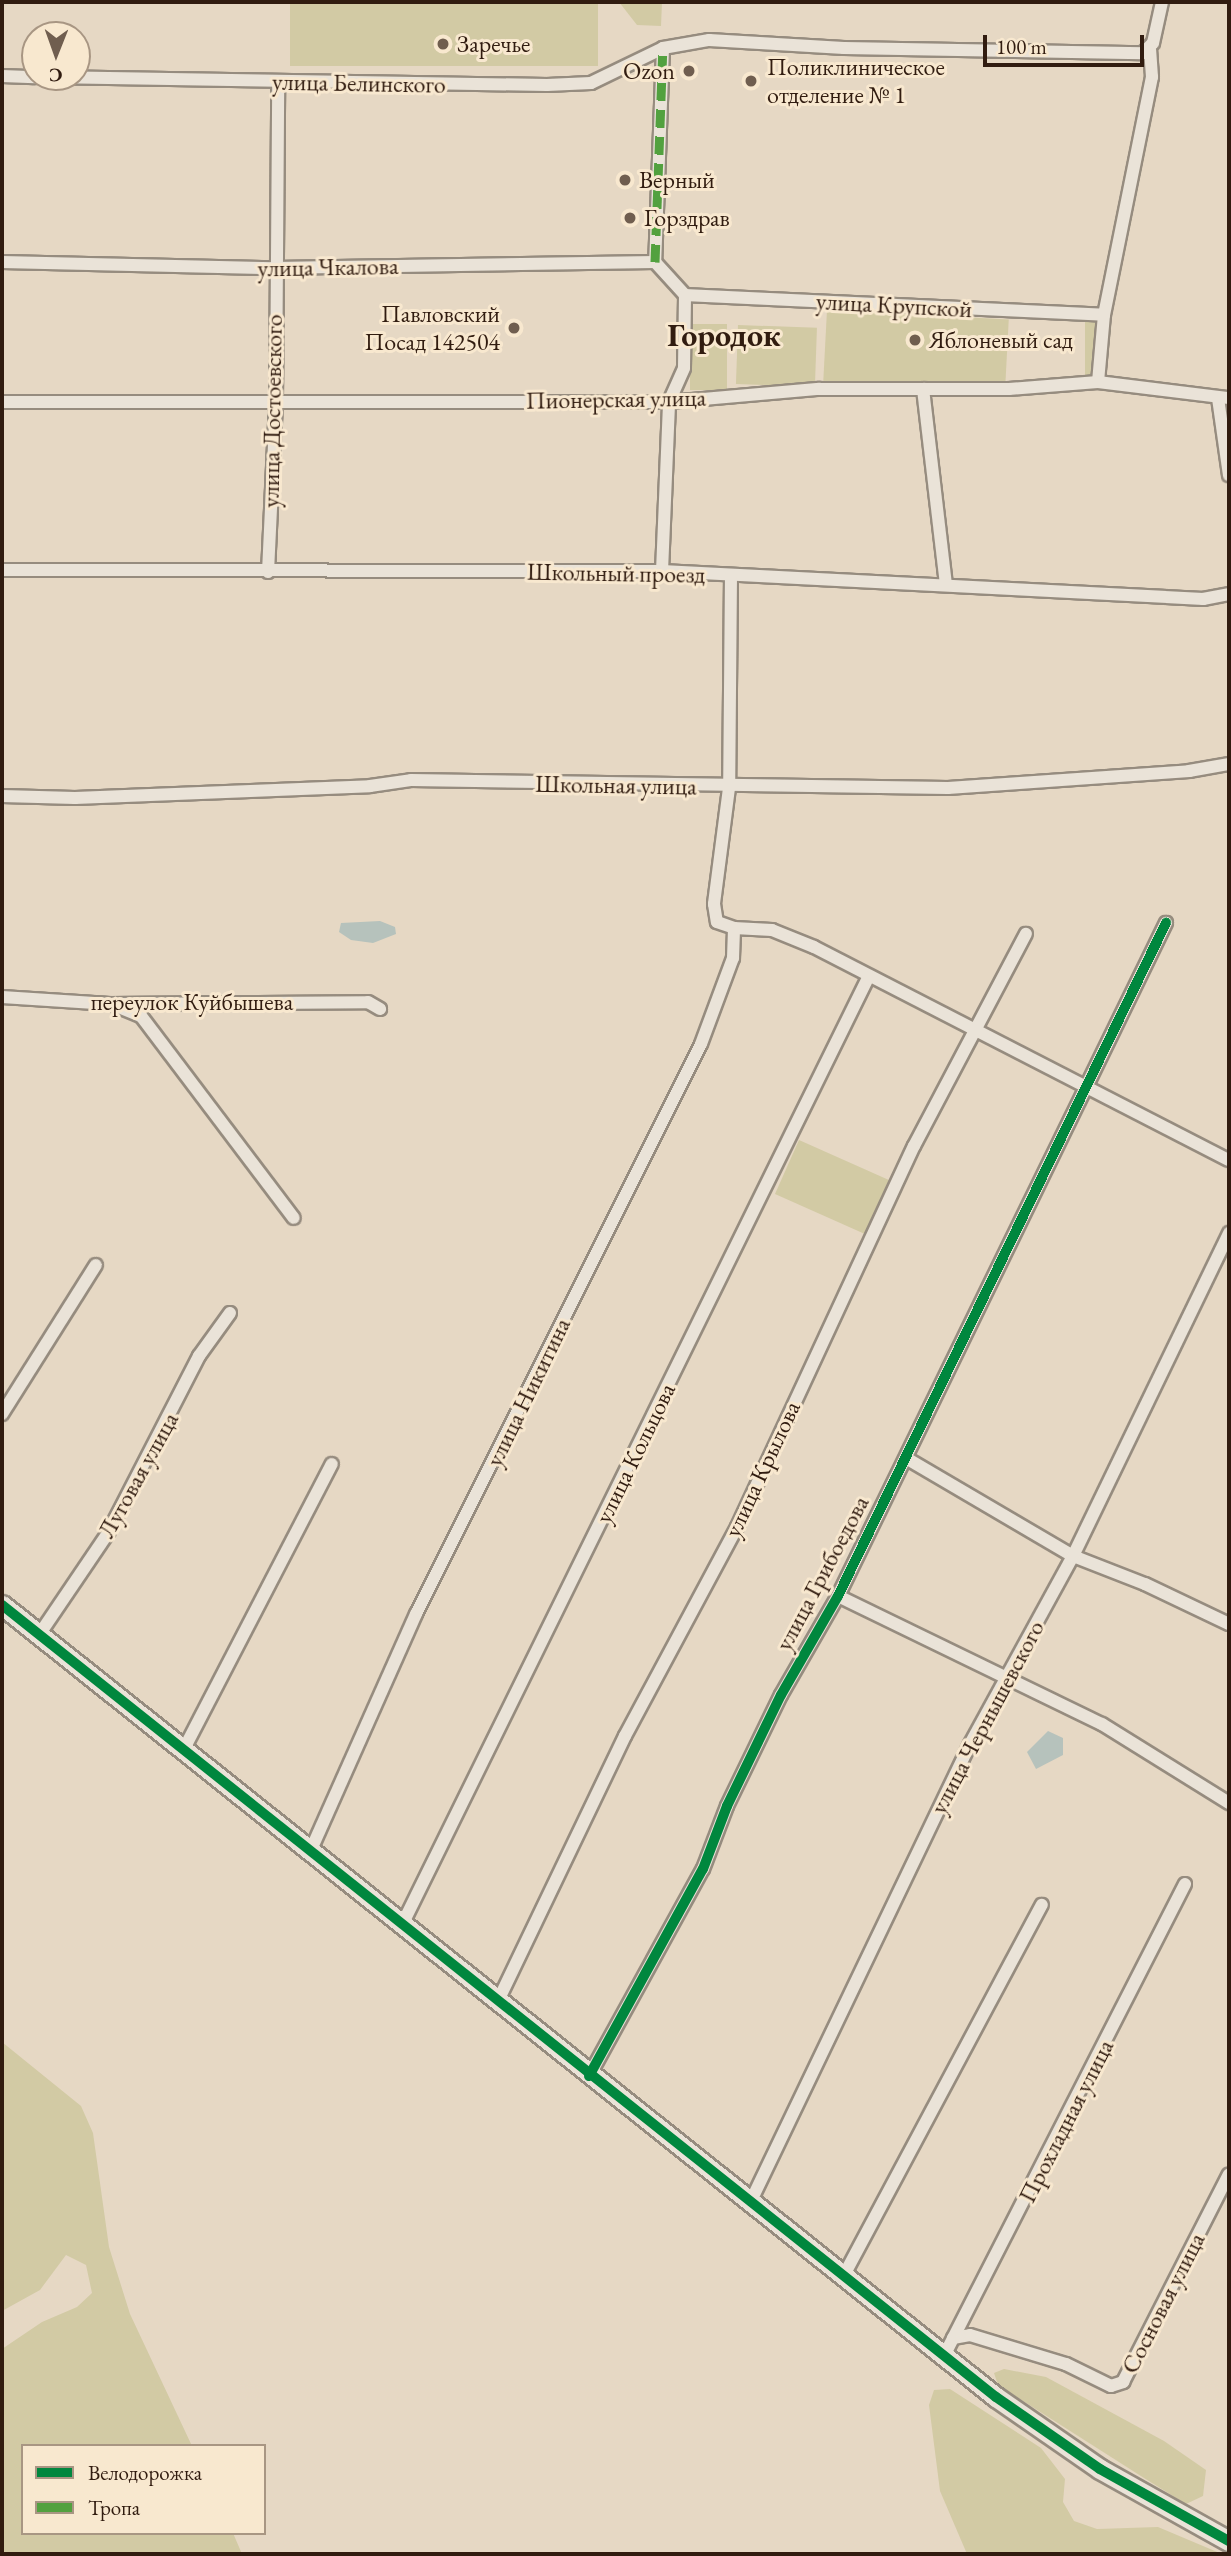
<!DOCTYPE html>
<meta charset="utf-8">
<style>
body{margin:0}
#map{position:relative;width:1231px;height:2556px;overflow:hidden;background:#e6d8c4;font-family:"EB Garamond",serif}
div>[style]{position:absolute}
.green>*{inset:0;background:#d2caa4;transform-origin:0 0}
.water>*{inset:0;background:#b6c2bc}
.roads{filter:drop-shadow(2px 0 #968c7f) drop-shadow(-2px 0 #968c7f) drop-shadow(0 2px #968c7f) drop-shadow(0 -2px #968c7f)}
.street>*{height:12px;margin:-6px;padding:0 6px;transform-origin:6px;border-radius:6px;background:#eae3d8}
.secondary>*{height:19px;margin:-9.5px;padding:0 9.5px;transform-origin:9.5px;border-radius:9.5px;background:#eae3d8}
.quiet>*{height:9px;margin-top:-4.5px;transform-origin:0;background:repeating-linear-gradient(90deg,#52a13f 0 18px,transparent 0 27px)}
.cycleway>*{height:10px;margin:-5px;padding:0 5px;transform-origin:5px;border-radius:5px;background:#00873e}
.dots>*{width:19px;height:19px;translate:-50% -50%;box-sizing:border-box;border:4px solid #f8e8cf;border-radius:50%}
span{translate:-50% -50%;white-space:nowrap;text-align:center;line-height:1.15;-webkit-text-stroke:6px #f8e8cf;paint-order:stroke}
.poi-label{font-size:24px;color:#311c10}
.left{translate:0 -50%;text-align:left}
.right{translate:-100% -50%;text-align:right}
.street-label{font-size:24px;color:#311c10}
.district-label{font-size:32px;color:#311c10;font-weight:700}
.frame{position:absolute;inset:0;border:4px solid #311c10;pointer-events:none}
.legend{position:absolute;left:21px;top:2444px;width:245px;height:91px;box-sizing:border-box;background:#f8e8cf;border:2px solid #a89683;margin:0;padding:9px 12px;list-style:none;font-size:21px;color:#311c10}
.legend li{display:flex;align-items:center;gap:14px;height:35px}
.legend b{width:35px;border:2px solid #a89683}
.north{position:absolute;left:21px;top:21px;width:70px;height:70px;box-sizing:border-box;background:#f8e8cf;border:2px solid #a89683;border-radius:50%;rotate:181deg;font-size:19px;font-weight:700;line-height:28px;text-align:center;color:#311c10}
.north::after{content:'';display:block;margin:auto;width:24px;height:32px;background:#705e4f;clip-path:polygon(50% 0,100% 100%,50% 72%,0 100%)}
.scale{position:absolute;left:983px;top:35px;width:161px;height:32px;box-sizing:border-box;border:4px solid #311c10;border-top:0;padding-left:9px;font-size:21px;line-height:24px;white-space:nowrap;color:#311c10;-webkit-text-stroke:5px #f8e8cf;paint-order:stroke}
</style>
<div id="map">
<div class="green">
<div style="left:290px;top:2px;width:308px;height:64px"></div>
<div style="clip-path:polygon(619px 2px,662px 2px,661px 26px,637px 25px)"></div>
<div style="left:827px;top:310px;width:182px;height:72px;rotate:3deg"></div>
<div style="left:1085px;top:321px;width:12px;height:56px"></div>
<div style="left:690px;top:324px;width:37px;height:66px"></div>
<div style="left:738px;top:325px;width:79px;height:59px;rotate:2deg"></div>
<div style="left:799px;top:1140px;width:99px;height:59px;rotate:24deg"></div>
<div style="clip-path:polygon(2px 2042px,81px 2106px,93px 2133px,109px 2247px,130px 2314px,192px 2446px,23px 2446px,23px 2533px,233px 2533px,242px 2554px,2px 2554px,2px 2349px,42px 2322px,77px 2307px,92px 2293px,86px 2265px,66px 2255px,40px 2290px,2px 2311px)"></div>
<div style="clip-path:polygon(1004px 2369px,1046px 2377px,1164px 2441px,1206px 2470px,1203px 2496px,1186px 2504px,1144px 2478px,998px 2385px,994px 2373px)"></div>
<div style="clip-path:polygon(950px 2389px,1041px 2448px,1065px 2479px,1063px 2502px,1074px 2521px,1097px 2529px,1158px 2527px,1222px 2554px,967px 2554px,940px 2491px,929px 2405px,934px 2390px)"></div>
</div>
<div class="water">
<div style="clip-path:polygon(380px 921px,395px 927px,396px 934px,373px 943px,351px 940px,339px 932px,341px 923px)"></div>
<div style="clip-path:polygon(1048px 1731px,1063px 1738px,1063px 1755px,1036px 1769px,1027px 1752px)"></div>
</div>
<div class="roads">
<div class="street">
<div style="left:663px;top:48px;width:214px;rotate:92.1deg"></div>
<div style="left:655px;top:262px;width:45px;rotate:47.7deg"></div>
<div style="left:685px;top:295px;width:419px;rotate:2.7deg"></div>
<div style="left:2px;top:76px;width:33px;rotate:2deg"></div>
<div style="left:47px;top:77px;width:500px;rotate:0.92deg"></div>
<div style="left:547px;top:85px;width:44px;rotate:-2.6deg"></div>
<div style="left:591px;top:83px;width:80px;rotate:-25.9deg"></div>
<div style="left:663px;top:48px;width:47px;rotate:-9.9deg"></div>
<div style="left:709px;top:40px;width:135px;rotate:3.4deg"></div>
<div style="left:844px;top:48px;width:299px;rotate:1deg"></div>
<div style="left:1143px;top:53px;width:14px;rotate:-45deg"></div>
<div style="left:1153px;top:43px;width:42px;rotate:-77.6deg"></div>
<div style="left:2px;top:262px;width:271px;rotate:1.3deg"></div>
<div style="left:273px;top:268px;width:382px;rotate:-0.9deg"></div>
<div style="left:1098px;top:382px;width:67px;rotate:-84.9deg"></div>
<div style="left:1104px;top:315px;width:243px;rotate:-78.6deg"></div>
<div style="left:1152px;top:77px;width:27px;rotate:-94deg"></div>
<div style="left:923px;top:389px;width:197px;rotate:83.3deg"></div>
<div style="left:1218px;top:398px;width:78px;rotate:81.9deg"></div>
<div style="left:2px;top:402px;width:667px"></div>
<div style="left:669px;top:402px;width:151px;rotate:-5deg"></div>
<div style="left:819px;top:389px;width:190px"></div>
<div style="left:1009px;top:389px;width:89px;rotate:-4.5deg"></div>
<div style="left:1098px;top:382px;width:132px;rotate:7deg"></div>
<div style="left:2px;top:570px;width:660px;rotate:0.09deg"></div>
<div style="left:662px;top:571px;width:542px;rotate:2.96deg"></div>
<div style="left:1203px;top:599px;width:26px;rotate:-11deg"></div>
<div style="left:662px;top:571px;width:169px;rotate:-87.6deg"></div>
<div style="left:669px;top:402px;width:37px;rotate:-66deg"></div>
<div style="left:684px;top:368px;width:73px;rotate:-89.2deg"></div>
<div style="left:268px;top:572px;width:172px;rotate:-87.3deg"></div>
<div style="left:276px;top:400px;width:318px;rotate:-89.6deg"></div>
<div style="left:731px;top:575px;width:213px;rotate:90.5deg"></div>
<div style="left:729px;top:788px;width:117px;rotate:97.4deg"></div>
<div style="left:714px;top:904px;width:18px;rotate:81deg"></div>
<div style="left:717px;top:922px;width:18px;rotate:19deg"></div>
<div style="left:734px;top:928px;width:38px;rotate:3deg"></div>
<div style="left:772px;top:930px;width:45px;rotate:22deg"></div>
<div style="left:814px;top:947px;width:466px;rotate:27.2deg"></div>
<div style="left:2px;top:796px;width:73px;rotate:1.6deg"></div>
<div style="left:75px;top:798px;width:295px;rotate:-2.3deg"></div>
<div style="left:370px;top:786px;width:41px;rotate:-8.3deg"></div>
<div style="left:411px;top:780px;width:537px;rotate:0.85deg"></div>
<div style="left:948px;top:788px;width:242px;rotate:-4deg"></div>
<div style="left:1189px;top:771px;width:41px;rotate:-9.9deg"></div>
<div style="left:2px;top:997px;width:108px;rotate:3.7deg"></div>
<div style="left:110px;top:1004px;width:258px;rotate:-0.4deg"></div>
<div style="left:368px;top:1002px;width:14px;rotate:30deg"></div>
<div style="left:116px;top:1006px;width:27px;rotate:22deg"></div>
<div style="left:141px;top:1016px;width:253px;rotate:52.9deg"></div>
<div style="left:2px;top:1414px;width:176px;rotate:-57.8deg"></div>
<div style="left:906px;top:1458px;width:194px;rotate:30.4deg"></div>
<div style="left:1073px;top:1556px;width:77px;rotate:21.3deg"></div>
<div style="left:1145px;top:1584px;width:93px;rotate:25.5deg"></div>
<div style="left:838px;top:1596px;width:293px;rotate:25.9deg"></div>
<div style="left:1102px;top:1724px;width:150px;rotate:31.9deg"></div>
<div style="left:39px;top:1635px;width:123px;rotate:-55.9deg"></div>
<div style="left:108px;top:1533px;width:199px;rotate:-62.8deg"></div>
<div style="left:199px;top:1356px;width:53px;rotate:-54.2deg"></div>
<div style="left:184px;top:1749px;width:321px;rotate:-62.6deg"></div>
<div style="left:310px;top:1852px;width:261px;rotate:-66deg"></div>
<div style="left:416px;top:1614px;width:637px;rotate:-63.43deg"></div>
<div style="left:701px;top:1044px;width:92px;rotate:-69.6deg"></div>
<div style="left:733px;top:958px;width:30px;rotate:-88deg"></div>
<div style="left:401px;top:1927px;width:1058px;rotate:-63.8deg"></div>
<div style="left:497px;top:2003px;width:296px;rotate:-64.4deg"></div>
<div style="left:625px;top:1736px;width:237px;rotate:-61.8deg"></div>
<div style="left:737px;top:1527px;width:420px;rotate:-65.1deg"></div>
<div style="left:914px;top:1146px;width:240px;rotate:-62.2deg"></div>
<div style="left:589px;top:2076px;width:236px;rotate:-61.2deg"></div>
<div style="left:703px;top:1869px;width:67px;rotate:-69.1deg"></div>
<div style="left:727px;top:1806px;width:123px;rotate:-64.1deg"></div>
<div style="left:781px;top:1695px;width:114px;rotate:-60.1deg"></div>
<div style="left:838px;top:1596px;width:749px;rotate:-64.02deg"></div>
<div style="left:750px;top:2203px;width:509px;rotate:-64.39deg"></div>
<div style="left:970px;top:1744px;width:214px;rotate:-61.3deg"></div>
<div style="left:1073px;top:1556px;width:359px;rotate:-64.2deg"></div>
<div style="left:843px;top:2277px;width:422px;rotate:-61.9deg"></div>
<div style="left:953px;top:2338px;width:17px;rotate:-10deg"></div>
<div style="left:970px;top:2335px;width:100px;rotate:16.8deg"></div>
<div style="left:1066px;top:2364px;width:50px;rotate:26.1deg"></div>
<div style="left:1111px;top:2386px;width:13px;rotate:-18deg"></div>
<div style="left:1123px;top:2382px;width:233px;rotate:-63deg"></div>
<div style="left:944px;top:2356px;width:530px;rotate:-62.95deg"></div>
</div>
<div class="secondary">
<div style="left:2px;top:1605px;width:1271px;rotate:38.55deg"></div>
<div style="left:996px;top:2397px;width:126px;rotate:34.7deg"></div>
<div style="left:1100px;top:2469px;width:148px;rotate:29.2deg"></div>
</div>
</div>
<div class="quiet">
<div style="left:655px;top:262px;width:214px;rotate:-87.9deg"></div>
</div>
<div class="cycleway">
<div style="left:2px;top:1605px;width:1271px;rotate:38.55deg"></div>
<div style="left:996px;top:2397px;width:126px;rotate:34.7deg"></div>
<div style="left:1100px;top:2469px;width:148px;rotate:29.2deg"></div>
<div style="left:589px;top:2076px;width:236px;rotate:-61.2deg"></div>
<div style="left:703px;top:1869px;width:67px;rotate:-69.1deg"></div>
<div style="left:727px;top:1806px;width:123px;rotate:-64.1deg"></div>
<div style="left:781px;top:1695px;width:114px;rotate:-60.1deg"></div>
<div style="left:838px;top:1596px;width:749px;rotate:-64.02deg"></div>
</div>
<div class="dots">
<div style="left:443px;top:44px;background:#705e4f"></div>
<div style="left:689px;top:71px;background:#705e4f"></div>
<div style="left:751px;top:81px;background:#705e4f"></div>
<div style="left:625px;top:180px;background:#705e4f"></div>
<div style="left:630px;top:218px;background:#705e4f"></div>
<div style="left:514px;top:328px;background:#705e4f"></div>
<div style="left:915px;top:340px;background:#705e4f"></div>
</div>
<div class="poi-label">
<span class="left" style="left:457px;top:44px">Заречье</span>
<span class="left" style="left:767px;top:81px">Поликлиническое<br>отделение № 1</span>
<span class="right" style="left:675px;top:71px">Ozon</span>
<span class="left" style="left:639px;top:180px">Верный</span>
<span class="left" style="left:644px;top:218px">Горздрав</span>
<span class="right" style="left:500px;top:328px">Павловский<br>Посад 142504</span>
<span class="left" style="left:929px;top:340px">Яблоневый сад</span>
</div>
<div class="street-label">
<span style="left:359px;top:83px;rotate:1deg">улица Белинского</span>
<span style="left:328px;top:267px;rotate:-1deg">улица Чкалова</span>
<span style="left:894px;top:305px;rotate:3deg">улица Крупской</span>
<span style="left:616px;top:399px;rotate:-1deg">Пионерская улица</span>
<span style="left:272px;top:411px;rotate:-89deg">улица Достоевского</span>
<span style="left:616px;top:573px;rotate:1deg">Школьный проезд</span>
<span style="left:616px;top:785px;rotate:1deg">Школьная улица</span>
<span style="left:192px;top:1002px">переулок Куйбышева</span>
<span style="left:528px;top:1392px;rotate:-64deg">улица Никитина</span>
<span style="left:635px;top:1453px;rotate:-64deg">улица Кольцова</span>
<span style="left:762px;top:1469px;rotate:-65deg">улица Крылова</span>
<span style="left:138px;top:1475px;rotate:-61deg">Луговая улица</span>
<span style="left:822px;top:1573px;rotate:-62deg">улица Грибоедова</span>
<span style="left:987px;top:1717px;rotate:-62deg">улица Чернышевского</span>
<span style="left:1066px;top:2121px;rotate:-63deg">Прохладная улица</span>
<span style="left:1163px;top:2303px;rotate:-63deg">Сосновая улица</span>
</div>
<div class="district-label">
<span style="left:724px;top:335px">Городок</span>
</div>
<div class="frame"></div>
<ul class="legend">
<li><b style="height:9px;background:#00873e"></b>Велодорожка</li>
<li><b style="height:9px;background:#52a13f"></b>Тропа</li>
</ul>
<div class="north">С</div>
<div class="scale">100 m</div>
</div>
